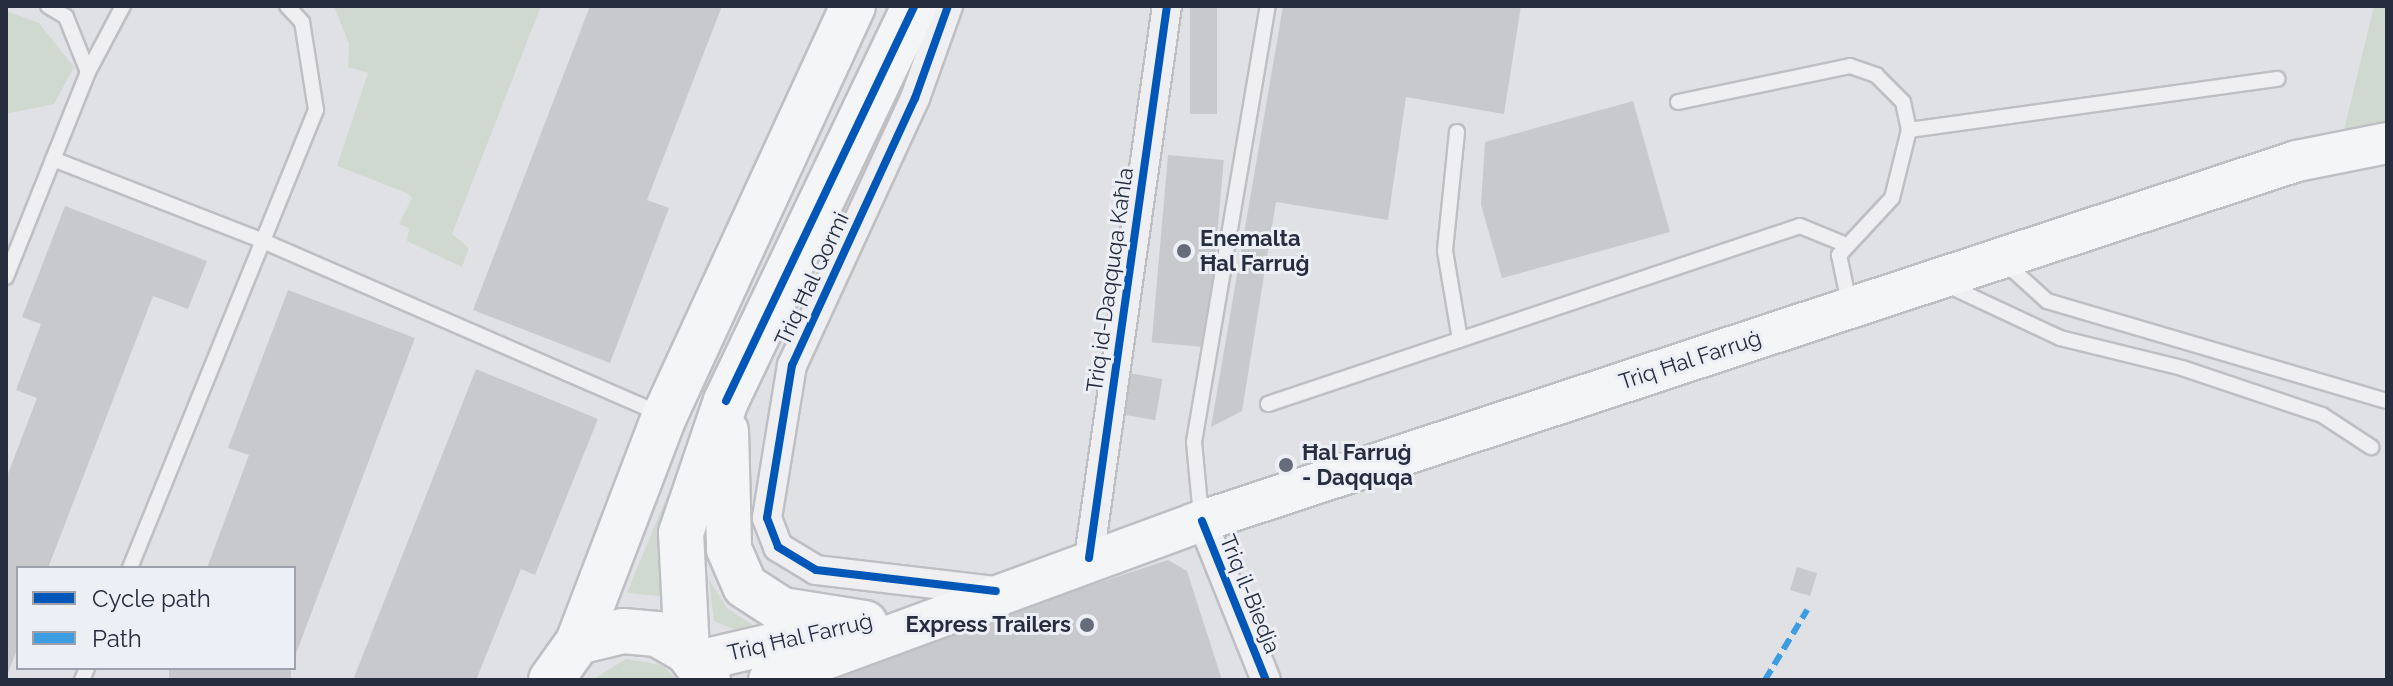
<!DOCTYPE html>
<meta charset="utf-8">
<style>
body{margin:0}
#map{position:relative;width:2393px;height:686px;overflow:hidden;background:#e0e1e5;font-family:Raleway,sans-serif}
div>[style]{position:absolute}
.green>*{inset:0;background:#cfd9cf}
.building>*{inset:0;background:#c8c9cd;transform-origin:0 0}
.roads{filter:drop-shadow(2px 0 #bebfc3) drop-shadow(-2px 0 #bebfc3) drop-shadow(0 2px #bebfc3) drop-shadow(0 -2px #bebfc3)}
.service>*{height:14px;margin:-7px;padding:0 7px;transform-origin:7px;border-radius:7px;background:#efeff2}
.minor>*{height:28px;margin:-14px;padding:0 14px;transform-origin:14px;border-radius:14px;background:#efeff2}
.secondary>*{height:40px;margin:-20px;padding:0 20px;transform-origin:20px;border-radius:20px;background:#f4f5f6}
.trunk>*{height:44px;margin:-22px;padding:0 22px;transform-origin:22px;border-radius:22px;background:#f4f5f6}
.quiet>*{height:6px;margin-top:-3px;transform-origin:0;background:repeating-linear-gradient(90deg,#3c9de3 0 12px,transparent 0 18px)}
.cycleway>*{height:8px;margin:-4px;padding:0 4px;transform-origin:4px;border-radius:4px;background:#0057b8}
.dots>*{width:22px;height:22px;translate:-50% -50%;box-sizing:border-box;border:4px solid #eceff5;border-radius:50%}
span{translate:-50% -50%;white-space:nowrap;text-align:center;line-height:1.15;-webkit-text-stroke:6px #eceff5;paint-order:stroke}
.poi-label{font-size:22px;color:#252d3f;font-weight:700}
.left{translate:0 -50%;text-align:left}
.right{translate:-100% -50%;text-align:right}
.street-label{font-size:22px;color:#252d3f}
.frame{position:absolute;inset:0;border:8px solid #252d3f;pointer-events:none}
.legend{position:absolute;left:16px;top:566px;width:280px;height:104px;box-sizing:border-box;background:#eceff5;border:2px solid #9ca1ac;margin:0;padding:10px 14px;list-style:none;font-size:24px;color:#252d3f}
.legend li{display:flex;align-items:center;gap:16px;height:40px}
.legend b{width:40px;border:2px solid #9ca1ac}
</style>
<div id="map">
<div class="green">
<div style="clip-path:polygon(334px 6px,541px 6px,452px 234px,469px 248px,462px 267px,407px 241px,409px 228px,399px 224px,412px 198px,407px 193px,337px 166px,368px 73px,348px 67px,349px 44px)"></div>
<div style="clip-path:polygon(2374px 6px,2387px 6px,2387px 123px,2344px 130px)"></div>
<div style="clip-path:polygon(6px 11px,39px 23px,74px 67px,54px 104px,6px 114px)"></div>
<div style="clip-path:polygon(667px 496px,668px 597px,627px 593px)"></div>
<div style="clip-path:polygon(709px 580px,727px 608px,754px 626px,736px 630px,714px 621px)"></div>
<div style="clip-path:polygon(626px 659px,661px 665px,678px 680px,592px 680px)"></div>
</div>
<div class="building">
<div style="clip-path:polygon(590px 6px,722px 6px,647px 200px,669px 208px,610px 363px,473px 310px)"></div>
<div style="left:1190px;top:6px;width:27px;height:108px"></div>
<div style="clip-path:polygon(1283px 6px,1521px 6px,1504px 114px,1406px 97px,1388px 220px,1276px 202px,1242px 411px,1211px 427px)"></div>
<div style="clip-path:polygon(1633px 101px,1670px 232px,1502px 278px,1481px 205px,1485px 142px)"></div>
<div style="left:1168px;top:155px;width:56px;height:188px;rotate:5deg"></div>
<div style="clip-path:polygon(65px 206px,207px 261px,188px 309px,153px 296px,48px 568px,18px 568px,18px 647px,6px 678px,6px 479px,37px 398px,16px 390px,41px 324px,22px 317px)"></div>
<div style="clip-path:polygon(288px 290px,415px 338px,294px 659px,294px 568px,207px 568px,249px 455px,228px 448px)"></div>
<div style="clip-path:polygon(476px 369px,598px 419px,535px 575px,521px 569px,476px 680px,353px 680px)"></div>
<div style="left:1129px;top:373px;width:34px;height:42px;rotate:10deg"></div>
<div style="clip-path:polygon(1168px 560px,1187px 571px,1222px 680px,803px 680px)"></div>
<div style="left:1797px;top:567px;width:21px;height:24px;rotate:17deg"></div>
<div style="left:169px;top:668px;width:122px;height:13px"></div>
</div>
<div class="roads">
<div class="service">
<div style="left:48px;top:6px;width:21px;rotate:31deg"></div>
<div style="left:66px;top:17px;width:59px;rotate:68.2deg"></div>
<div style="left:1678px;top:102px;width:176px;rotate:-11.8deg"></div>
<div style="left:1850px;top:66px;width:28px;rotate:19deg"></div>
<div style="left:1876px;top:75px;width:38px;rotate:45deg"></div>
<div style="left:1903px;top:102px;width:29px;rotate:78deg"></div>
<div style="left:1909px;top:130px;width:70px;rotate:104deg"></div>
<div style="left:1892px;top:198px;width:78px;rotate:132.9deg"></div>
<div style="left:1839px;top:255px;width:53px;rotate:78.1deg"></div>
<div style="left:1909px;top:130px;width:372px;rotate:-7.9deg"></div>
<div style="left:1457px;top:132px;width:120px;rotate:95.8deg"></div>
<div style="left:1445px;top:251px;width:90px;rotate:80.4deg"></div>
<div style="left:53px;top:159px;width:225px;rotate:21.3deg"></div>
<div style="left:263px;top:241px;width:434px;rotate:23.5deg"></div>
<div style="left:2003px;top:261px;width:59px;rotate:42.3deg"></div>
<div style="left:2047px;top:301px;width:354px;rotate:16.4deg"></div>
<div style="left:6px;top:277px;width:221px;rotate:-68.2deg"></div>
<div style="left:88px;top:72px;width:75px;rotate:-62.1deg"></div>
<div style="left:1947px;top:285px;width:125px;rotate:25.1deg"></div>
<div style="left:2060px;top:338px;width:126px;rotate:13.8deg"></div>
<div style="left:2182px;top:368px;width:148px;rotate:18.6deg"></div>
<div style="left:2322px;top:415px;width:59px;rotate:33.1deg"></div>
<div style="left:1268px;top:404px;width:561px;rotate:-18.5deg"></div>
<div style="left:1800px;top:226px;width:48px;rotate:22.2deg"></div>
<div style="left:1201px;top:516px;width:74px;rotate:-95.4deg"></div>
<div style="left:1194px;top:442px;width:442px;rotate:-80.4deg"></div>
<div style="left:130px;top:568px;width:494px;rotate:-67.9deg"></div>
<div style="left:316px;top:110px;width:89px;rotate:-99deg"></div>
<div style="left:302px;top:22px;width:22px;rotate:-133deg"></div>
<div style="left:82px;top:680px;width:13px;rotate:-67deg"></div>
</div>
<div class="minor">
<div style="left:948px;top:6px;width:98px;rotate:109.7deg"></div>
<div style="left:915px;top:98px;width:294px;rotate:114.7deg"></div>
<div style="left:792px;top:365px;width:155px;rotate:99.3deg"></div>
<div style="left:767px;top:518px;width:31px;rotate:69deg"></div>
<div style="left:778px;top:547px;width:44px;rotate:31.2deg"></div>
<div style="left:816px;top:570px;width:181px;rotate:6.7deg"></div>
<div style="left:1202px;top:521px;width:171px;rotate:68.1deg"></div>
<div style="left:1089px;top:558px;width:557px;rotate:-81.96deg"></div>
</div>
<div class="secondary">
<div style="left:698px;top:661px;width:150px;rotate:-13.1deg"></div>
<div style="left:769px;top:680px;width:461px;rotate:-20.2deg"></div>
<div style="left:1202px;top:521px;width:1153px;rotate:-18.2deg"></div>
<div style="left:2297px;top:161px;width:92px;rotate:-11.3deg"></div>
</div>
<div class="trunk">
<div style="left:726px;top:431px;width:118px;rotate:88.5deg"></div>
<div style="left:729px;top:549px;width:40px;rotate:66.6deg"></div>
<div style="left:745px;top:586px;width:44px;rotate:33deg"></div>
<div style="left:782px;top:610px;width:84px;rotate:8.9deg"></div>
<div style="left:578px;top:642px;width:241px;rotate:-69.1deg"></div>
<div style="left:664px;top:417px;width:452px;rotate:-65.3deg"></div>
<div style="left:687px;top:651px;width:118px;rotate:-92.9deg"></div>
<div style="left:681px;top:533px;width:139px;rotate:-71.2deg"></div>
<div style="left:726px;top:401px;width:437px;rotate:-64.5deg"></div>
<div style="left:551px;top:680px;width:47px;rotate:-54.6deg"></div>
<div style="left:578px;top:642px;width:46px;rotate:-13.7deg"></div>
<div style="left:623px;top:631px;width:34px;rotate:5deg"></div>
<div style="left:657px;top:634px;width:34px;rotate:30deg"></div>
<div style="left:687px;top:651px;width:36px;rotate:54deg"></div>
</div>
</div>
<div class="quiet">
<div style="left:1765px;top:680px;width:82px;rotate:-59deg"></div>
</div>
<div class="cycleway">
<div style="left:948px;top:6px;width:98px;rotate:109.7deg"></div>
<div style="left:915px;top:98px;width:294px;rotate:114.7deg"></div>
<div style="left:792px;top:365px;width:155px;rotate:99.3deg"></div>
<div style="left:767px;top:518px;width:31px;rotate:69deg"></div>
<div style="left:778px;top:547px;width:44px;rotate:31.2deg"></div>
<div style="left:816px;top:570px;width:181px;rotate:6.7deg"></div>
<div style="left:726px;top:401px;width:437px;rotate:-64.5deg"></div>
<div style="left:1202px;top:521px;width:171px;rotate:68.1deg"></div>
<div style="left:1089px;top:558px;width:557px;rotate:-81.96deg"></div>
</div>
<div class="dots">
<div style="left:1184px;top:251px;background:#666c79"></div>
<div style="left:1286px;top:465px;background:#666c79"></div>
<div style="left:1087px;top:625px;background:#666c79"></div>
</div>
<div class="poi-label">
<span class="left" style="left:1200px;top:251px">Enemalta<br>Ħal Farruġ</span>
<span class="left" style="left:1302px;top:465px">Ħal Farruġ<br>- Daqquqa</span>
<span class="right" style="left:1071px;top:625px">Express Trailers</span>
</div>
<div class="street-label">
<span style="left:812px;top:279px;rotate:-65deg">Triq Ħal Qormi</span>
<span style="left:1110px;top:280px;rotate:-82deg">Triq id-Daqquqa Kaħla</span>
<span style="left:1690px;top:360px;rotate:-18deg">Triq Ħal Farruġ</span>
<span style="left:1250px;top:594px;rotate:68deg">Triq il-Biedja</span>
<span style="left:800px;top:637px;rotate:-13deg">Triq Ħal Farruġ</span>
</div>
<div class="frame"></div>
<ul class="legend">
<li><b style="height:10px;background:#0057b8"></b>Cycle path</li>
<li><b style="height:10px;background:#3c9de3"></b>Path</li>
</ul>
</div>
